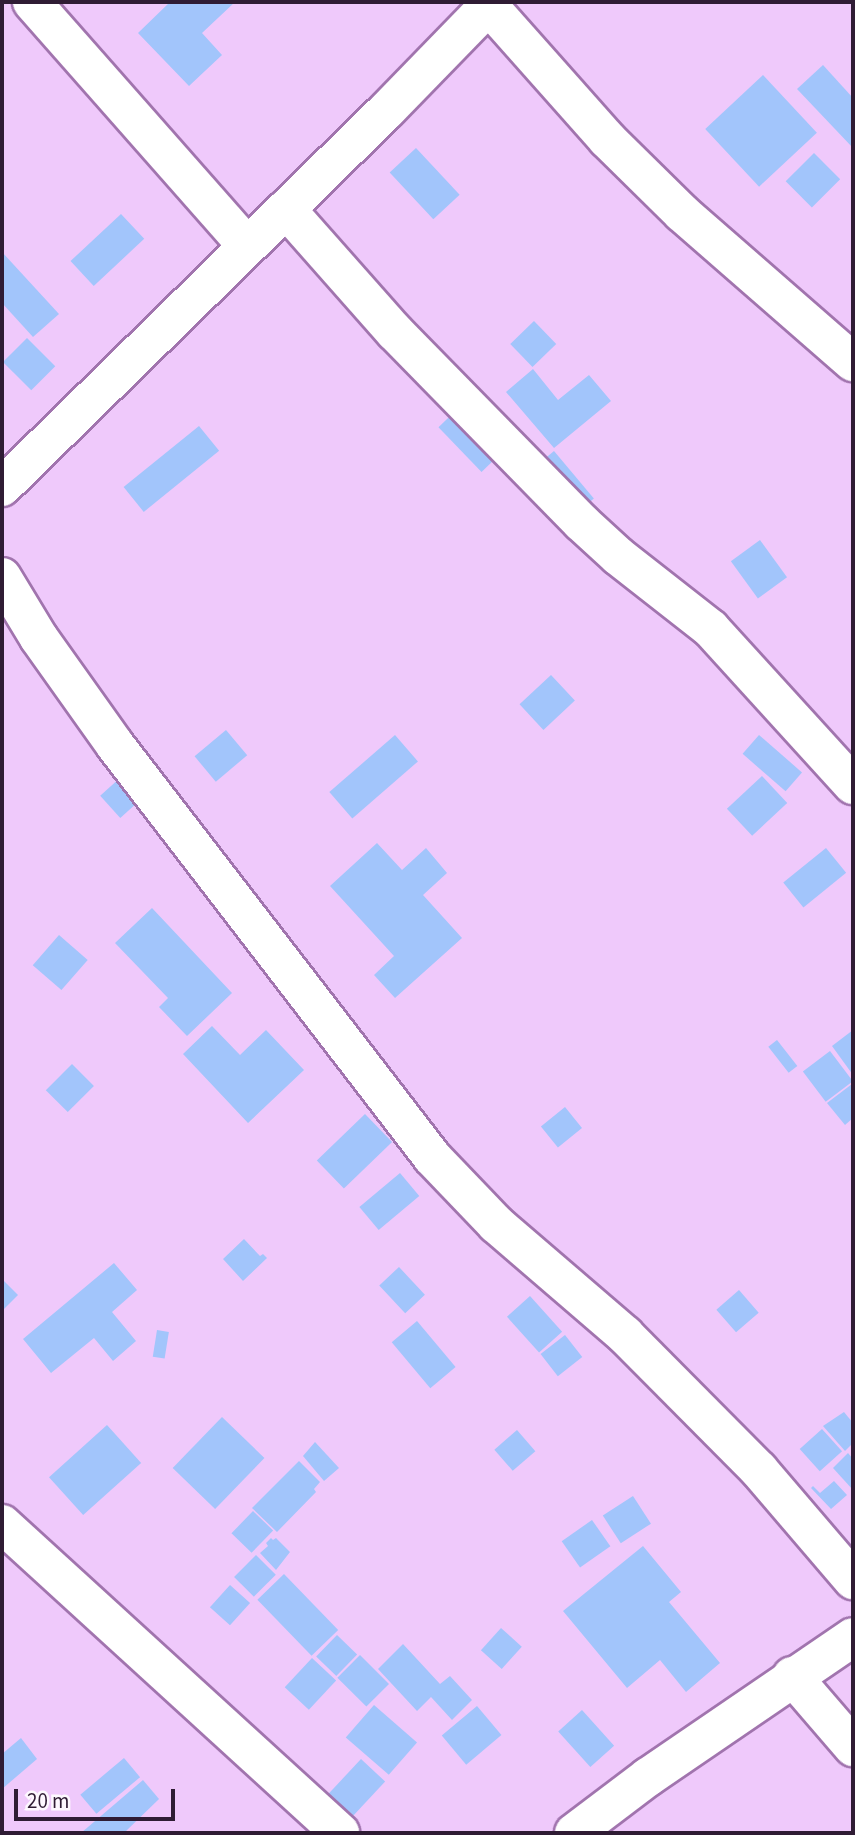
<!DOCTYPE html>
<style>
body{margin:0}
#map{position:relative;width:855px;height:1835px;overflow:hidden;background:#efc9fb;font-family:"Source Sans 3",sans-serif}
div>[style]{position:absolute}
.building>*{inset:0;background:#a2c5fb;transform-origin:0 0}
.roads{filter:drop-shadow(2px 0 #a174ae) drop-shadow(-2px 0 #a174ae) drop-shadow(0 2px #a174ae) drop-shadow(0 -2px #a174ae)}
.minor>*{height:38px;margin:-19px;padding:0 19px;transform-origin:19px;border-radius:19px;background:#fff}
span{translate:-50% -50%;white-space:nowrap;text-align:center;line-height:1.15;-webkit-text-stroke:7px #fdf8fe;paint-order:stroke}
.frame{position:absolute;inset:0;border:4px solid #2f1c34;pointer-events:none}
.scale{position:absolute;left:14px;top:1789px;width:161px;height:32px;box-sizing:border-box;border:4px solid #2f1c34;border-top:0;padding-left:9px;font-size:21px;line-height:24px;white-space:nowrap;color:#2f1c34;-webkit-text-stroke:5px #fdf8fe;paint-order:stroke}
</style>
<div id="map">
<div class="building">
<div style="clip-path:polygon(170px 2px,235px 2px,202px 33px,222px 55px,189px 86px,138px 33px)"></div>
<div style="clip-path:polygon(823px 65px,853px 98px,853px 148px,797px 89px)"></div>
<div style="left:763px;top:75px;width:79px;height:79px;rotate:47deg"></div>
<div style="left:416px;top:148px;width:64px;height:36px;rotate:47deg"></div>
<div style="left:814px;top:153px;width:37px;height:40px;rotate:45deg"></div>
<div style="left:121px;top:214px;width:34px;height:69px;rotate:47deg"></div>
<div style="clip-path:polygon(2px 252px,59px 314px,33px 337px,2px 303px)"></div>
<div style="left:534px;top:321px;width:32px;height:33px;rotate:46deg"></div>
<div style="left:27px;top:338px;width:40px;height:34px;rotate:45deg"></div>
<div style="clip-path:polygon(533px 369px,558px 400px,589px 375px,611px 401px,554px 448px,506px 392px)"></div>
<div style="left:473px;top:394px;width:62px;height:48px;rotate:46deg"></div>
<div style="left:199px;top:426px;width:32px;height:97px;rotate:51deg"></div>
<div style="left:554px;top:451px;width:62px;height:39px;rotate:50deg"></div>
<div style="left:760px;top:540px;width:46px;height:36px;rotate:54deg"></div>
<div style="left:551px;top:675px;width:35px;height:43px;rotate:47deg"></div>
<div style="left:226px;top:730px;width:33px;height:41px;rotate:50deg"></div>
<div style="left:395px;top:735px;width:35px;height:87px;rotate:49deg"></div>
<div style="left:759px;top:735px;width:57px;height:25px;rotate:41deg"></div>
<div style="left:762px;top:776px;width:37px;height:48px;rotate:47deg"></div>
<div style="left:121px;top:777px;width:30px;height:28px;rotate:48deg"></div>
<div style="clip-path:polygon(377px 843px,402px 870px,426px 848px,447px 873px,423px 895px,462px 938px,395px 998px,374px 975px,394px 956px,330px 886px)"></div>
<div style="left:826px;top:848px;width:32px;height:55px;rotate:51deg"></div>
<div style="clip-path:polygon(152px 908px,232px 993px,187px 1036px,159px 1007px,168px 998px,115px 943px)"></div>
<div style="left:59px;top:935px;width:38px;height:40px;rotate:41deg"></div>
<div style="clip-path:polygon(212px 1026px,240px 1055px,266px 1030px,304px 1070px,248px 1123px,183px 1054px)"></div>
<div style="clip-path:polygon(853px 1030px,853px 1075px,832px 1046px)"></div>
<div style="left:777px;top:1040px;width:33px;height:11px;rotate:52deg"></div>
<div style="left:830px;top:1051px;width:38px;height:34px;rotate:53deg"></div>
<div style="left:72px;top:1064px;width:31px;height:37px;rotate:45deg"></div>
<div style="clip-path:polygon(852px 1084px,853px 1118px,845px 1125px,827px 1103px)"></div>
<div style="left:565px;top:1107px;width:27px;height:31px;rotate:51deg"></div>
<div style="left:365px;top:1114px;width:39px;height:67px;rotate:46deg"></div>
<div style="left:400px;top:1173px;width:30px;height:53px;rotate:50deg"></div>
<div style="clip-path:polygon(244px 1239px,260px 1256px,263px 1254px,267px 1258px,243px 1281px,223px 1259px)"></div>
<div style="clip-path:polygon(114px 1263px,137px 1290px,112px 1312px,136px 1341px,113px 1361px,94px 1338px,51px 1373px,23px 1339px)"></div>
<div style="left:399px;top:1267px;width:38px;height:27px;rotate:47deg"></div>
<div style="clip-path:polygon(2px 1279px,18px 1295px,2px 1311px)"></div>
<div style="left:739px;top:1290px;width:30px;height:30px;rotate:49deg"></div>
<div style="left:530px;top:1296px;width:48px;height:31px;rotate:48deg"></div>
<div style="left:417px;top:1321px;width:60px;height:33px;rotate:50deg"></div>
<div style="left:157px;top:1330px;width:12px;height:27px;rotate:9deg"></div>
<div style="left:565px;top:1335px;width:28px;height:31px;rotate:52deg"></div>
<div style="clip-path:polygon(844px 1412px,853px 1423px,853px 1443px,845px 1451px,823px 1426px)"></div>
<div style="left:222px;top:1417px;width:59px;height:71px;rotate:44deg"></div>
<div style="left:107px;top:1425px;width:51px;height:78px;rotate:48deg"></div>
<div style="left:822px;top:1429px;width:30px;height:30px;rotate:48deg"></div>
<div style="left:517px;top:1430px;width:28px;height:30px;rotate:49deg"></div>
<div style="clip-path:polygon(315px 1442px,339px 1468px,324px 1481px,303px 1456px)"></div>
<div style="clip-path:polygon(848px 1453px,853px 1459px,853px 1490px,833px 1468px)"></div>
<div style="clip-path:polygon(299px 1461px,320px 1482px,314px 1489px,316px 1492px,277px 1532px,252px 1508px)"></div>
<div style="clip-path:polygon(834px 1481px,847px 1495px,831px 1509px,811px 1488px,813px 1486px,820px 1493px)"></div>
<div style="left:633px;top:1496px;width:33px;height:36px;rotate:57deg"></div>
<div style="left:253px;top:1511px;width:28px;height:31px;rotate:44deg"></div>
<div style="left:592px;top:1520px;width:32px;height:37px;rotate:55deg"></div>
<div style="clip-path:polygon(271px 1538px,273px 1540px,276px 1538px,290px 1552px,276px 1570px,260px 1553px,268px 1546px,266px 1543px)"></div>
<div style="clip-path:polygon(643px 1546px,681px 1592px,669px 1602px,720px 1663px,686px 1692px,660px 1660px,627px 1688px,563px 1611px)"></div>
<div style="left:256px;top:1555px;width:28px;height:31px;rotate:45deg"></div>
<div style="left:284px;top:1574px;width:78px;height:37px;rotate:46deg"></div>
<div style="left:230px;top:1585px;width:27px;height:30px;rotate:42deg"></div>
<div style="left:501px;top:1628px;width:28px;height:30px;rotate:42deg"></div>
<div style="left:337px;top:1635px;width:28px;height:30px;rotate:44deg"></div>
<div style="clip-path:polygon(403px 1644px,440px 1684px,450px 1676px,472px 1700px,452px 1720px,431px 1697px,417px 1711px,378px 1669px)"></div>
<div style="left:360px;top:1655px;width:41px;height:32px;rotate:45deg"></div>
<div style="left:312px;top:1658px;width:33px;height:40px;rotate:43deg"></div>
<div style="left:374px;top:1705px;width:57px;height:43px;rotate:41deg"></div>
<div style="left:477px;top:1706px;width:38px;height:46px;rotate:50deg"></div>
<div style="left:582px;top:1710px;width:48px;height:32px;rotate:48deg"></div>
<div style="clip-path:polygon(21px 1738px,37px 1759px,2px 1789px,2px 1754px)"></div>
<div style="left:124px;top:1758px;width:25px;height:57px;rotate:50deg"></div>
<div style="left:361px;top:1759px;width:33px;height:53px;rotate:43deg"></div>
<div style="clip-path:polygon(143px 1780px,159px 1799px,124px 1833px,81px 1833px)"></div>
</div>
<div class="roads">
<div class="minor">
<div style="left:32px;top:2px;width:325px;rotate:48.6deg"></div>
<div style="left:489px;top:6px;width:178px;rotate:48.4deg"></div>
<div style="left:607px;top:139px;width:105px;rotate:44.6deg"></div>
<div style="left:682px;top:213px;width:227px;rotate:41.1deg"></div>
<div style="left:286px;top:209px;width:164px;rotate:48.5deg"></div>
<div style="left:395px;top:332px;width:266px;rotate:45.6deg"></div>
<div style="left:581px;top:522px;width:50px;rotate:42.6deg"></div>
<div style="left:618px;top:556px;width:118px;rotate:38.1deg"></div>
<div style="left:711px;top:629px;width:211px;rotate:47.7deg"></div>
<div style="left:2px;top:487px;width:539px;rotate:-44.4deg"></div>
<div style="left:387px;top:110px;width:151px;rotate:-45.8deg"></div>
<div style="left:2px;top:577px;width:71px;rotate:58.8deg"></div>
<div style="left:39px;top:638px;width:131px;rotate:54.6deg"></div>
<div style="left:115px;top:745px;width:520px;rotate:52.42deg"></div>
<div style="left:432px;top:1157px;width:93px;rotate:46.3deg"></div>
<div style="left:496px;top:1224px;width:170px;rotate:40.7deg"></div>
<div style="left:625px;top:1335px;width:190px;rotate:45.2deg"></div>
<div style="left:759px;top:1470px;width:145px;rotate:49.5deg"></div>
<div style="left:2px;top:1524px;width:458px;rotate:42.4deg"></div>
<div style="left:792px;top:1676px;width:94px;rotate:49.3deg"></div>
<div style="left:574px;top:1833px;width:93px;rotate:-37.1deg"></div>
<div style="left:648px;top:1777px;width:248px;rotate:-34.3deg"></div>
</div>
</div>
<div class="frame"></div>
<div class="scale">20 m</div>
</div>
